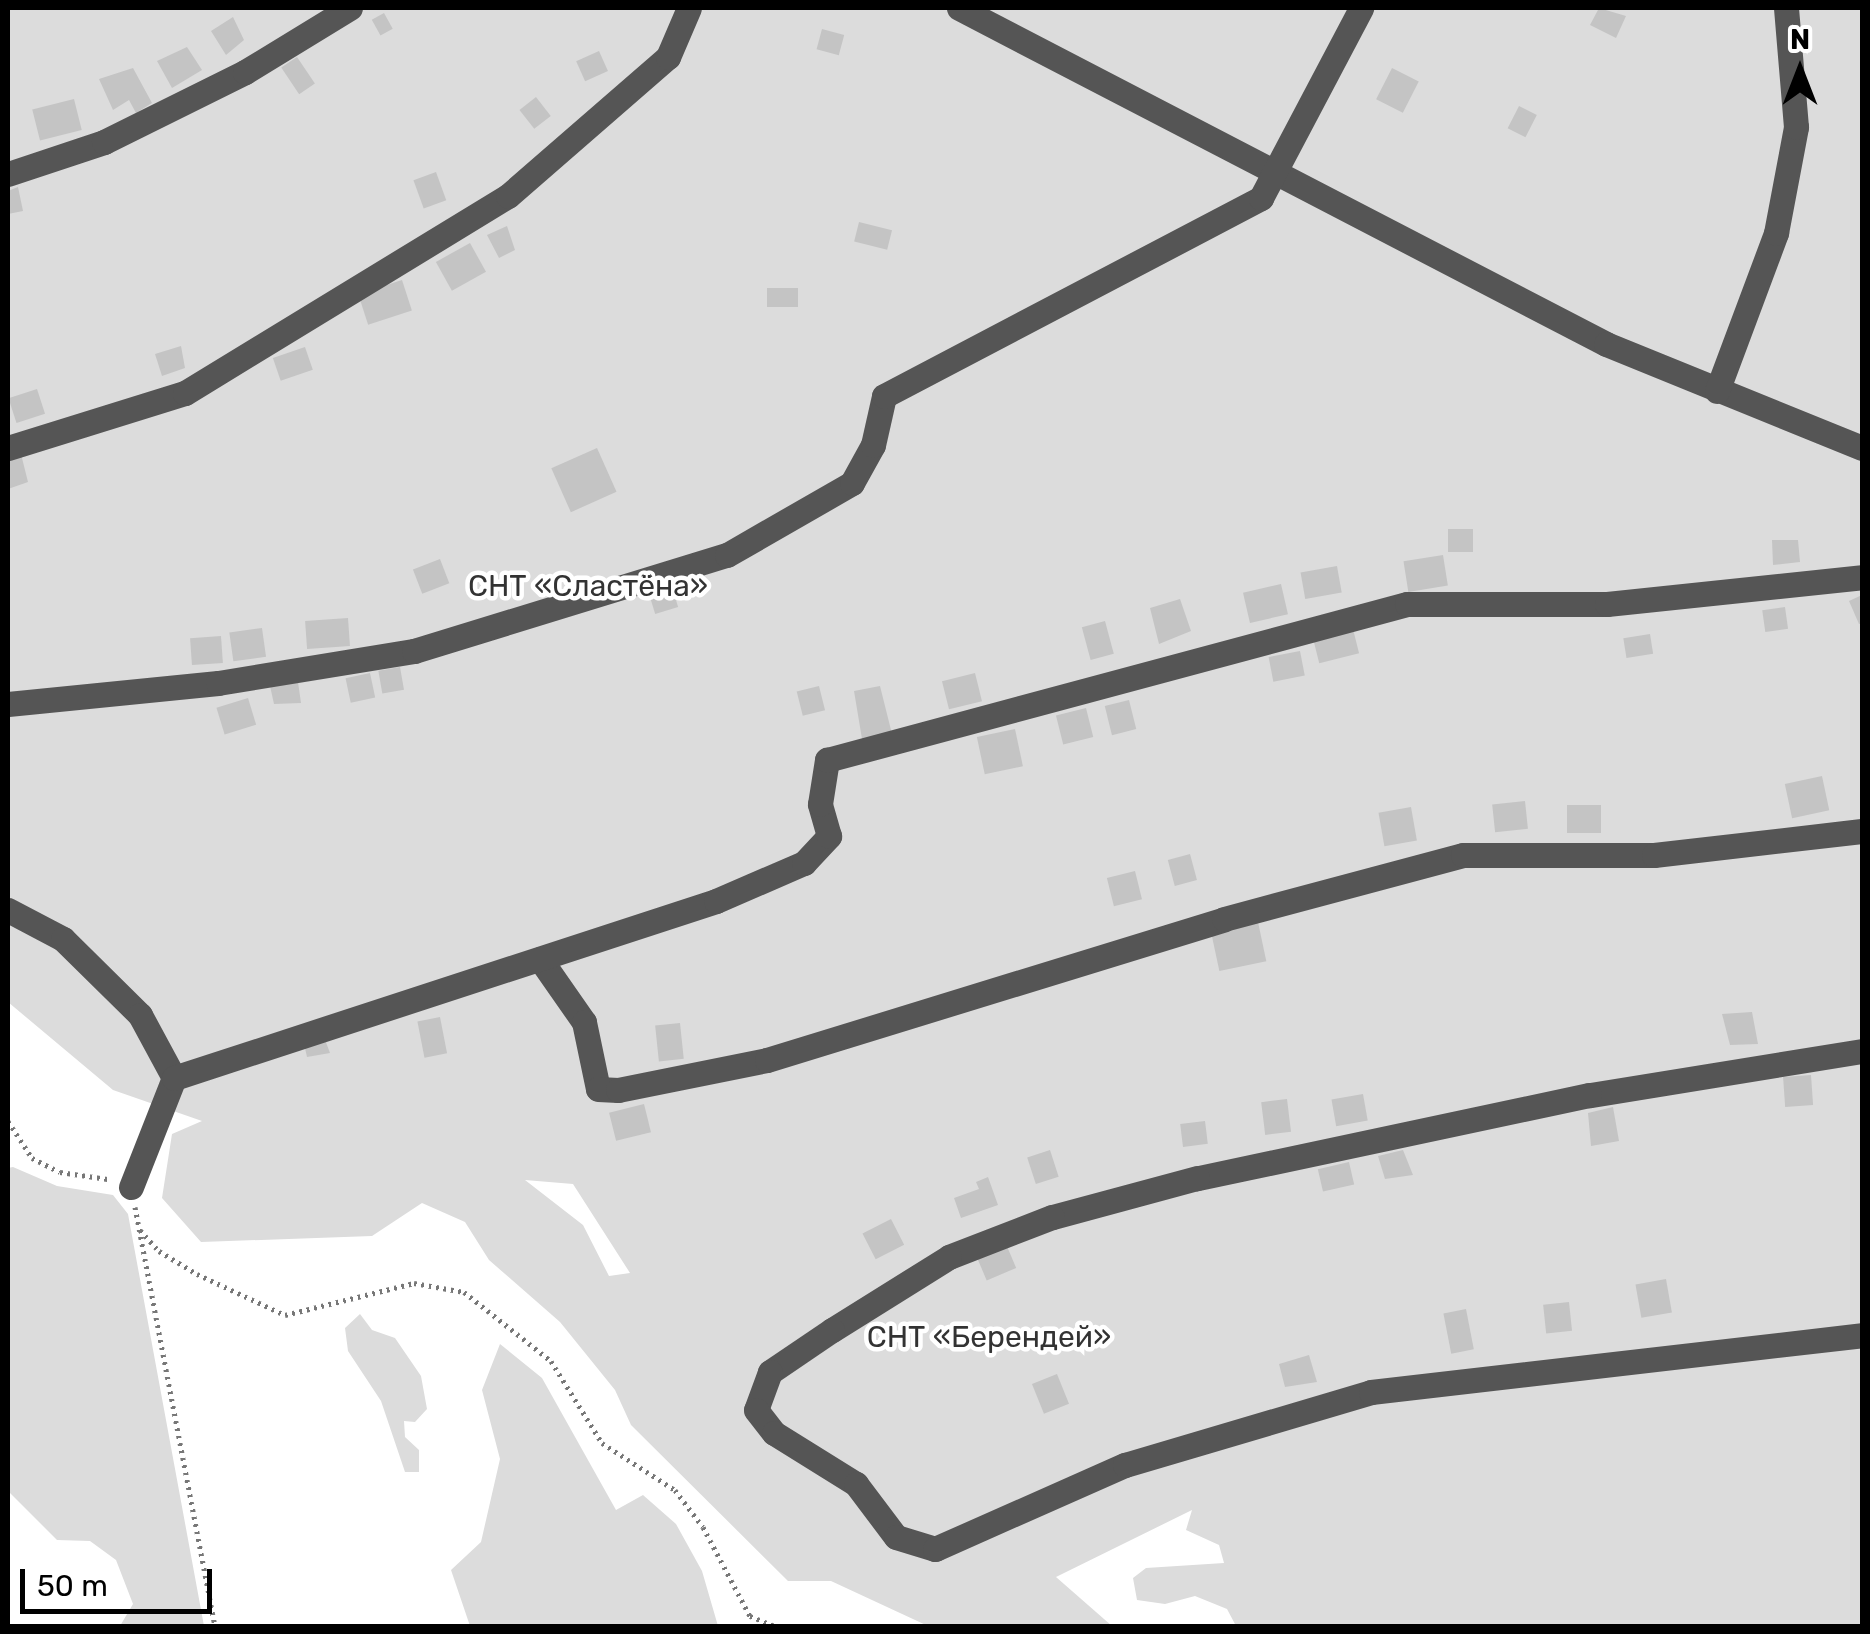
<!DOCTYPE html>
<meta charset="utf-8">
<style>
body{margin:0}
#map{position:relative;width:1870px;height:1634px;overflow:hidden;background:#fff;font-family:Rubik,sans-serif}
div>[style]{position:absolute}
.green>*{inset:0;background:#dcdcdc}
.building>*{inset:0;background:#c4c4c4;transform-origin:0 0}
.path>*{height:5px;margin-top:-2.5px;transform-origin:0;background:repeating-linear-gradient(90deg,#777 0 2.5px,transparent 0 7.5px)}
.minor>*{height:25px;margin:-12.5px;padding:0 12.5px;transform-origin:12.5px;border-radius:12.5px;background:#555}
span{translate:-50% -50%;white-space:nowrap;text-align:center;line-height:1.15;-webkit-text-stroke:9px #fff;paint-order:stroke}
.park-label{font-size:30px;color:#333}
.frame{position:absolute;inset:0;border:10px solid #000;pointer-events:none}
.north{position:absolute;left:1750px;top:20px;width:100px;height:100px;-webkit-text-stroke:8px #fff;paint-order:stroke;rotate:0deg;font-size:28px;font-weight:700;line-height:40px;text-align:center;color:#000}
.north::after{content:'';display:block;margin:auto;width:35px;height:45px;background:#000;clip-path:polygon(50% 0,100% 100%,50% 72%,0 100%)}
.scale{position:absolute;left:20px;top:1569px;width:192px;height:45px;box-sizing:border-box;border:5px solid #000;border-top:0;padding-left:12px;font-size:30px;line-height:35px;white-space:nowrap;color:#000;-webkit-text-stroke:8px #fff;paint-order:stroke}
</style>
<div id="map">
<div class="green">
<div style="clip-path:polygon(evenodd,8px 8px,1862px 8px,1862px 1626px,1236px 1626px,1227px 1609px,1195px 1596px,1165px 1604px,1137px 1600px,1133px 1578px,1146px 1568px,1224px 1563px,1219px 1545px,1186px 1530px,1192px 1510px,1056px 1577px,1112px 1626px,928px 1626px,831px 1581px,788px 1581px,631px 1425px,615px 1390px,560px 1322px,489px 1260px,465px 1222px,422px 1203px,372px 1236px,201px 1242px,162px 1198px,172px 1134px,202px 1121px,113px 1090px,8px 1002px,8px 8px,525px 1180px,573px 1184px,630px 1273px,609px 1276px,583px 1225px,525px 1180px)"></div>
<div style="clip-path:polygon(13px 1167px,57px 1186px,113px 1195px,128px 1214px,204px 1626px,120px 1626px,133px 1604px,116px 1560px,90px 1541px,57px 1540px,8px 1491px,8px 1168px)"></div>
<div style="clip-path:polygon(360px 1314px,372px 1330px,395px 1338px,421px 1376px,427px 1409px,415px 1422px,404px 1421px,405px 1437px,419px 1450px,419px 1472px,405px 1472px,381px 1401px,348px 1351px,345px 1328px)"></div>
<div style="clip-path:polygon(500px 1344px,542px 1378px,616px 1510px,643px 1495px,676px 1524px,702px 1571px,718px 1626px,470px 1626px,451px 1570px,481px 1542px,500px 1459px,482px 1390px)"></div>
</div>
<div class="building">
<div style="clip-path:polygon(1599px 8px,1626px 16px,1616px 38px,1590px 25px)"></div>
<div style="left:384px;top:13px;width:18px;height:14px;rotate:61deg"></div>
<div style="clip-path:polygon(233px 17px,244px 40px,226px 55px,211px 31px)"></div>
<div style="left:822px;top:29px;width:23px;height:21px;rotate:15deg"></div>
<div style="clip-path:polygon(187px 47px,202px 70px,172px 88px,157px 61px)"></div>
<div style="left:599px;top:51px;width:22px;height:25px;rotate:66deg"></div>
<div style="left:297px;top:57px;width:32px;height:19px;rotate:56deg"></div>
<div style="clip-path:polygon(133px 68px,152px 103px,136px 113px,129px 100px,113px 110px,99px 79px)"></div>
<div style="left:1392px;top:68px;width:30px;height:35px;rotate:27deg"></div>
<div style="left:536px;top:97px;width:24px;height:21px;rotate:52deg"></div>
<div style="left:74px;top:99px;width:32px;height:43px;rotate:76deg"></div>
<div style="left:1519px;top:106px;width:20px;height:25px;rotate:27deg"></div>
<div style="left:436px;top:172px;width:30px;height:24px;rotate:70deg"></div>
<div style="clip-path:polygon(18px 187px,23px 211px,8px 214px,8px 191px)"></div>
<div style="left:859px;top:222px;width:34px;height:20px;rotate:14deg"></div>
<div style="clip-path:polygon(507px 226px,515px 250px,499px 258px,487px 235px)"></div>
<div style="left:470px;top:243px;width:33px;height:39px;rotate:61deg"></div>
<div style="left:402px;top:280px;width:32px;height:46px;rotate:72deg"></div>
<div style="left:767px;top:288px;width:31px;height:19px"></div>
<div style="clip-path:polygon(181px 346px,185px 368px,162px 376px,155px 354px)"></div>
<div style="left:305px;top:347px;width:24px;height:34px;rotate:71deg"></div>
<div style="left:37px;top:389px;width:26px;height:30px;rotate:72deg"></div>
<div style="left:597px;top:448px;width:48px;height:50px;rotate:66deg"></div>
<div style="clip-path:polygon(21px 454px,28px 482px,8px 489px,8px 459px)"></div>
<div style="left:1448px;top:529px;width:25px;height:23px"></div>
<div style="clip-path:polygon(1772px 540px,1798px 540px,1800px 562px,1773px 565px)"></div>
<div style="left:1443px;top:555px;width:31px;height:40px;rotate:81deg"></div>
<div style="left:440px;top:559px;width:26px;height:29px;rotate:69deg"></div>
<div style="left:1337px;top:566px;width:27px;height:37px;rotate:80deg"></div>
<div style="left:1281px;top:584px;width:31px;height:39px;rotate:77deg"></div>
<div style="left:672px;top:587px;width:21px;height:24px;rotate:73deg"></div>
<div style="clip-path:polygon(1862px 595px,1862px 623px,1859px 624px,1849px 601px)"></div>
<div style="clip-path:polygon(1180px 599px,1191px 631px,1159px 644px,1150px 608px)"></div>
<div style="left:1785px;top:607px;width:22px;height:23px;rotate:82deg"></div>
<div style="left:348px;top:618px;width:28px;height:43px;rotate:86deg"></div>
<div style="left:1105px;top:621px;width:34px;height:24px;rotate:75deg"></div>
<div style="left:262px;top:628px;width:29px;height:33px;rotate:82deg"></div>
<div style="left:1353px;top:629px;width:25px;height:41px;rotate:76deg"></div>
<div style="left:1650px;top:634px;width:20px;height:27px;rotate:81deg"></div>
<div style="left:221px;top:636px;width:27px;height:31px;rotate:86deg"></div>
<div style="left:1300px;top:651px;width:25px;height:32px;rotate:79deg"></div>
<div style="left:400px;top:667px;width:23px;height:22px;rotate:80deg"></div>
<div style="left:370px;top:673px;width:25px;height:25px;rotate:78deg"></div>
<div style="left:975px;top:673px;width:29px;height:34px;rotate:76deg"></div>
<div style="clip-path:polygon(298px 682px,301px 703px,274px 704px,270px 686px)"></div>
<div style="left:819px;top:686px;width:25px;height:23px;rotate:76deg"></div>
<div style="clip-path:polygon(880px 686px,892px 734px,862px 739px,854px 691px)"></div>
<div style="left:248px;top:698px;width:28px;height:33px;rotate:73deg"></div>
<div style="left:1129px;top:700px;width:30px;height:25px;rotate:76deg"></div>
<div style="left:1086px;top:708px;width:30px;height:31px;rotate:76deg"></div>
<div style="left:1015px;top:729px;width:38px;height:39px;rotate:78deg"></div>
<div style="left:1822px;top:776px;width:35px;height:38px;rotate:78deg"></div>
<div style="left:1525px;top:801px;width:28px;height:33px;rotate:84deg"></div>
<div style="left:1567px;top:805px;width:34px;height:28px"></div>
<div style="left:1411px;top:807px;width:34px;height:33px;rotate:80deg"></div>
<div style="left:1190px;top:854px;width:27px;height:23px;rotate:75deg"></div>
<div style="left:1135px;top:871px;width:29px;height:29px;rotate:76deg"></div>
<div style="left:1258px;top:922px;width:40px;height:48px;rotate:78deg"></div>
<div style="clip-path:polygon(1752px 1012px,1758px 1044px,1730px 1045px,1722px 1014px)"></div>
<div style="left:440px;top:1017px;width:37px;height:23px;rotate:79deg"></div>
<div style="left:680px;top:1023px;width:36px;height:25px;rotate:84deg"></div>
<div style="clip-path:polygon(324px 1037px,330px 1053px,307px 1057px,304px 1044px)"></div>
<div style="left:1811px;top:1075px;width:30px;height:28px;rotate:86deg"></div>
<div style="left:1363px;top:1094px;width:27px;height:32px;rotate:80deg"></div>
<div style="left:1287px;top:1099px;width:33px;height:26px;rotate:83deg"></div>
<div style="left:644px;top:1104px;width:29px;height:36px;rotate:76deg"></div>
<div style="clip-path:polygon(1613px 1107px,1619px 1141px,1591px 1146px,1588px 1113px)"></div>
<div style="left:1205px;top:1121px;width:23px;height:25px;rotate:83deg"></div>
<div style="left:1050px;top:1150px;width:28px;height:24px;rotate:72deg"></div>
<div style="clip-path:polygon(1403px 1150px,1413px 1175px,1385px 1179px,1378px 1156px)"></div>
<div style="left:1349px;top:1162px;width:23px;height:32px;rotate:77deg"></div>
<div style="clip-path:polygon(988px 1177px,998px 1205px,961px 1218px,954px 1198px,979px 1189px,976px 1182px)"></div>
<div style="left:891px;top:1219px;width:29px;height:32px;rotate:63deg"></div>
<div style="left:1006px;top:1244px;width:26px;height:32px;rotate:67deg"></div>
<div style="left:1666px;top:1279px;width:34px;height:31px;rotate:80deg"></div>
<div style="left:1569px;top:1302px;width:29px;height:26px;rotate:84deg"></div>
<div style="left:1466px;top:1309px;width:41px;height:23px;rotate:79deg"></div>
<div style="clip-path:polygon(1309px 1355px,1317px 1382px,1285px 1387px,1279px 1364px)"></div>
<div style="left:1057px;top:1374px;width:32px;height:27px;rotate:68deg"></div>
</div>
<div class="path">
<div style="left:8px;top:1121px;width:44px;rotate:57deg"></div>
<div style="left:32px;top:1158px;width:31px;rotate:27deg"></div>
<div style="left:60px;top:1172px;width:48px;rotate:8.5deg"></div>
<div style="left:135px;top:1207px;width:427px;rotate:79.2deg"></div>
<div style="left:140px;top:1230px;width:28px;rotate:48deg"></div>
<div style="left:159px;top:1251px;width:44px;rotate:31.2deg"></div>
<div style="left:197px;top:1274px;width:97px;rotate:25deg"></div>
<div style="left:285px;top:1315px;width:133px;rotate:-13.9deg"></div>
<div style="left:414px;top:1283px;width:51px;rotate:10.2deg"></div>
<div style="left:464px;top:1292px;width:111px;rotate:38.4deg"></div>
<div style="left:551px;top:1361px;width:97px;rotate:58.1deg"></div>
<div style="left:602px;top:1443px;width:87px;rotate:32.8deg"></div>
<div style="left:675px;top:1490px;width:46px;rotate:52.9deg"></div>
<div style="left:703px;top:1527px;width:101px;rotate:62.2deg"></div>
<div style="left:750px;top:1616px;width:27px;rotate:22deg"></div>
</div>
<div class="minor">
<div style="left:959px;top:8px;width:729px;rotate:27.44deg"></div>
<div style="left:1606px;top:344px;width:276px;rotate:22.1deg"></div>
<div style="left:8px;top:174px;width:101px;rotate:-18.4deg"></div>
<div style="left:104px;top:142px;width:157px;rotate:-26.4deg"></div>
<div style="left:245px;top:72px;width:123px;rotate:-31.4deg"></div>
<div style="left:1717px;top:391px;width:169px;rotate:-69.5deg"></div>
<div style="left:1776px;top:233px;width:108px;rotate:-79.3deg"></div>
<div style="left:1796px;top:127px;width:119px;rotate:-94.8deg"></div>
<div style="left:8px;top:448px;width:185px;rotate:-17.3deg"></div>
<div style="left:185px;top:393px;width:378px;rotate:-31.4deg"></div>
<div style="left:508px;top:196px;width:212px;rotate:-41deg"></div>
<div style="left:668px;top:57px;width:53px;rotate:-66.8deg"></div>
<div style="left:8px;top:704px;width:211px;rotate:-5.7deg"></div>
<div style="left:218px;top:683px;width:199px;rotate:-9.3deg"></div>
<div style="left:414px;top:651px;width:327px;rotate:-17.1deg"></div>
<div style="left:727px;top:555px;width:144px;rotate:-29.9deg"></div>
<div style="left:852px;top:483px;width:43px;rotate:-61.1deg"></div>
<div style="left:873px;top:445px;width:50px;rotate:-77.3deg"></div>
<div style="left:884px;top:396px;width:426px;rotate:-27.7deg"></div>
<div style="left:1261px;top:198px;width:215px;rotate:-62.2deg"></div>
<div style="left:8px;top:910px;width:62px;rotate:27.8deg"></div>
<div style="left:63px;top:939px;width:108px;rotate:44.6deg"></div>
<div style="left:140px;top:1015px;width:72px;rotate:61.6deg"></div>
<div style="left:540px;top:959px;width:77px;rotate:55.1deg"></div>
<div style="left:584px;top:1022px;width:68px;rotate:78.2deg"></div>
<div style="left:598px;top:1089px;width:20px;rotate:3deg"></div>
<div style="left:618px;top:1090px;width:152px;rotate:-11.4deg"></div>
<div style="left:767px;top:1060px;width:478px;rotate:-17.1deg"></div>
<div style="left:1224px;top:919px;width:247px;rotate:-15deg"></div>
<div style="left:1463px;top:855px;width:191px"></div>
<div style="left:1654px;top:855px;width:209px;rotate:-6.6deg"></div>
<div style="left:1862px;top:1051px;width:277px;rotate:170.8deg"></div>
<div style="left:1589px;top:1095px;width:401px;rotate:168deg"></div>
<div style="left:1197px;top:1178px;width:150px;rotate:164.9deg"></div>
<div style="left:1052px;top:1217px;width:110px;rotate:158.8deg"></div>
<div style="left:949px;top:1257px;width:138px;rotate:148deg"></div>
<div style="left:832px;top:1330px;width:75px;rotate:145.9deg"></div>
<div style="left:770px;top:1372px;width:40px;rotate:110.2deg"></div>
<div style="left:756px;top:1410px;width:29px;rotate:52deg"></div>
<div style="left:774px;top:1433px;width:97px;rotate:31.9deg"></div>
<div style="left:856px;top:1484px;width:66px;rotate:53deg"></div>
<div style="left:896px;top:1537px;width:41px;rotate:17.1deg"></div>
<div style="left:935px;top:1549px;width:208px;rotate:-23.9deg"></div>
<div style="left:1125px;top:1465px;width:257px;rotate:-16.5deg"></div>
<div style="left:1371px;top:1392px;width:494px;rotate:-6.6deg"></div>
<div style="left:131px;top:1187px;width:117px;rotate:-68.5deg"></div>
<div style="left:174px;top:1078px;width:570px;rotate:-18.09deg"></div>
<div style="left:716px;top:901px;width:96px;rotate:-23.4deg"></div>
<div style="left:804px;top:863px;width:37px;rotate:-47deg"></div>
<div style="left:829px;top:836px;width:33px;rotate:-106deg"></div>
<div style="left:820px;top:804px;width:45px;rotate:-81deg"></div>
<div style="left:827px;top:760px;width:601px;rotate:-15.05deg"></div>
<div style="left:1407px;top:604px;width:200px"></div>
<div style="left:1607px;top:604px;width:256px;rotate:-6deg"></div>
</div>
<div class="park-label">
<span style="left:588px;top:586px">СНТ «Сластёна»</span>
<span style="left:989px;top:1337px">СНТ «Берендей»</span>
</div>
<div class="frame"></div>
<div class="north">N</div>
<div class="scale">50 m</div>
</div>
